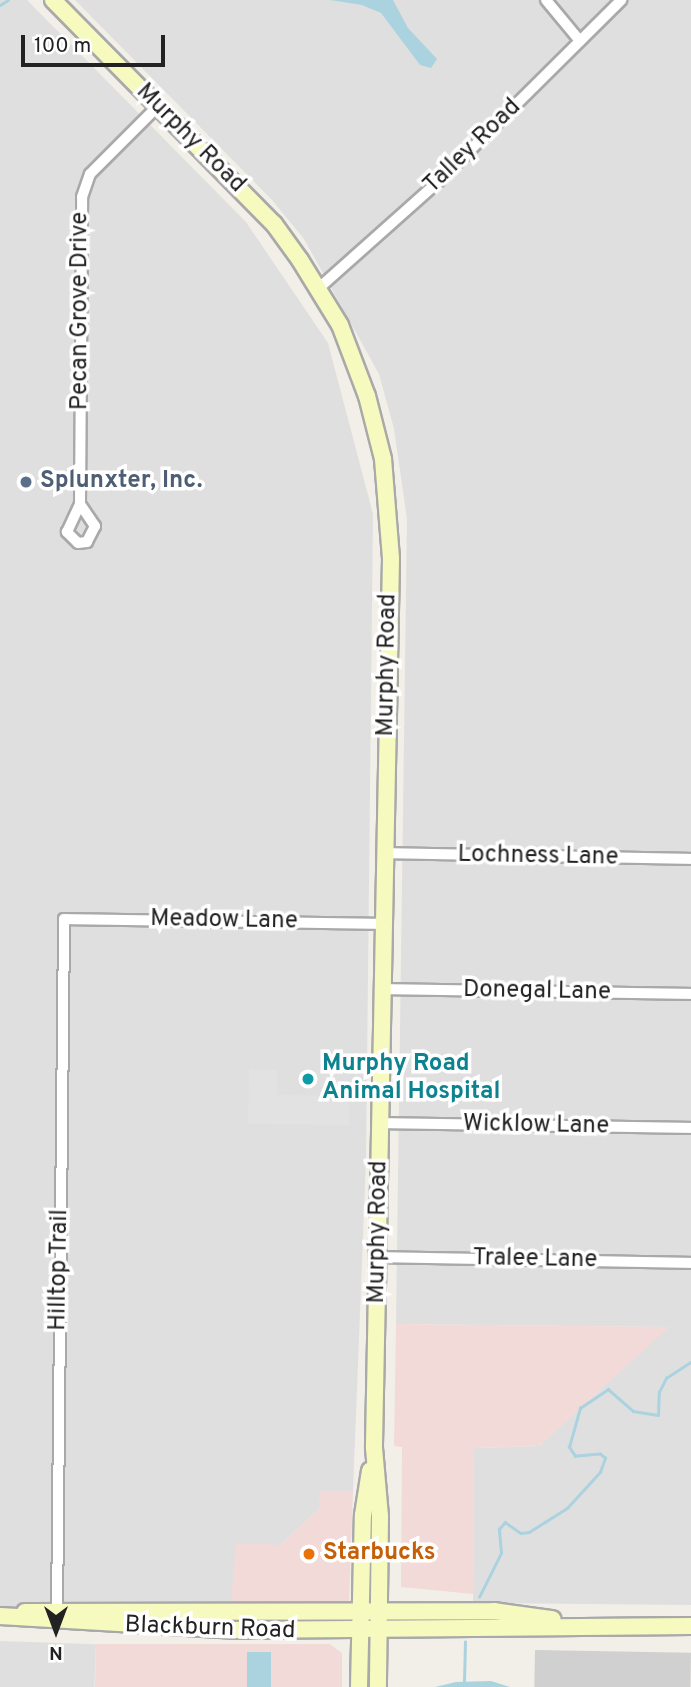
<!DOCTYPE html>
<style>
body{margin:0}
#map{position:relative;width:691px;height:1687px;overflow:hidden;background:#f2efe9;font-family:Overpass,sans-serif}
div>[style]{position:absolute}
.residential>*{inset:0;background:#e0dfdf;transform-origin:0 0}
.commercial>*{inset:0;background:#f2dad9}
.religious>*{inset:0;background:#d0d0d0;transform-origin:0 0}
.parking>*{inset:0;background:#e2e2e2}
.water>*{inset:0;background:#aad3df;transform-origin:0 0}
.stream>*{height:2.5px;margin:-1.25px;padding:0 1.25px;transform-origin:1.25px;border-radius:1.25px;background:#aad3df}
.roads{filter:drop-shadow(2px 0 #a9a9a9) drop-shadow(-2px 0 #a9a9a9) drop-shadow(0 2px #a9a9a9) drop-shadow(0 -2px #a9a9a9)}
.street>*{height:10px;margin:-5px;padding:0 5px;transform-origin:5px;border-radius:5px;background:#fff}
.secondary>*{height:16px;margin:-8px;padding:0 8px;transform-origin:8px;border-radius:8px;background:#f7fabf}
.dots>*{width:19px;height:19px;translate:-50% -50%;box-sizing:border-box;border:4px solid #fff;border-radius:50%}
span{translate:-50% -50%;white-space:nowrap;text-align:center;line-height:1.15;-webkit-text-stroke:7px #fff;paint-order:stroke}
.street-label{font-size:24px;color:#222}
.service-label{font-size:24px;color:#4e5e75;font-weight:700}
.left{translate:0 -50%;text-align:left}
.culture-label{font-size:24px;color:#0d838f;font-weight:700}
.food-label{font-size:24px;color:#c56008;font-weight:700}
.north{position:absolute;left:21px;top:1596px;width:70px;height:70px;-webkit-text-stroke:5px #fff;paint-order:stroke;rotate:180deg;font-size:19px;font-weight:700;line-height:28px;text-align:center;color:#222}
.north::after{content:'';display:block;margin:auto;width:24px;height:32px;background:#222;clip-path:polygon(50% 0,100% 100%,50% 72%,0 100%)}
.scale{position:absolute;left:21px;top:35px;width:144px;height:32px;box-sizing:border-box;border:4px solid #222;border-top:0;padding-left:9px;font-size:21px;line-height:24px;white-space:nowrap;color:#222;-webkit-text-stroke:5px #fff;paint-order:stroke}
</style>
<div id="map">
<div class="residential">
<div style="clip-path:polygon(0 0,27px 0,246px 222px,328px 343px,373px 514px,366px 1160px,353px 1491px,320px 1491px,319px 1509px,280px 1545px,231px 1606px,0 1608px)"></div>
<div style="clip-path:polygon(75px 0,691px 0,691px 1605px,473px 1603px,474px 1448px,539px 1446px,668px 1327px,396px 1324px,407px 519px,394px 429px,379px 374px,304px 239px,272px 200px)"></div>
<div style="left:0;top:1641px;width:96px;height:46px;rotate:2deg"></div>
</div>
<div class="commercial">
<div style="clip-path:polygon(396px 1324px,669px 1327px,539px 1446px,474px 1448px,473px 1594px,401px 1587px,402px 1447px,394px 1446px)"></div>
<div style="clip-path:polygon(319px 1491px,353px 1491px,349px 1605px,231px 1606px,236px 1543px,280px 1545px,319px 1509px)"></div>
<div style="clip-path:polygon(96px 1644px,330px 1644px,342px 1653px,342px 1687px,95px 1687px)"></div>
</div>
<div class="religious">
<div style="left:535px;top:1650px;width:156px;height:37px;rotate:1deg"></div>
</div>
<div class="parking">
<div style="clip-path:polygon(249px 1069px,277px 1070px,277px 1095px,349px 1096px,349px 1125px,248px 1124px)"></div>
</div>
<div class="water">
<div style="clip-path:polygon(330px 0,393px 0,408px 28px,437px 59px,431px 68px,420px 65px,381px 13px,362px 5px)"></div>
<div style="left:247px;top:1652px;width:24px;height:35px"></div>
<div style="clip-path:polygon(491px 1681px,510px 1687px,435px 1687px,456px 1682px)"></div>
</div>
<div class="stream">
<div style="left:0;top:5px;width:9px;rotate:-32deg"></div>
<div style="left:479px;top:1597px;width:49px;rotate:-63.4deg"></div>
<div style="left:501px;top:1553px;width:24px;rotate:-95deg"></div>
<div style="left:499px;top:1529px;width:9px;rotate:-49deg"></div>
<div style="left:505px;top:1522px;width:19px;rotate:35deg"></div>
<div style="left:521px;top:1533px;width:8px;rotate:-7deg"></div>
<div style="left:529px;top:1532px;width:45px;rotate:-32.3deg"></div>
<div style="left:567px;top:1508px;width:49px;rotate:-47.5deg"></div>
<div style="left:600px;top:1472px;width:15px;rotate:-70deg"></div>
<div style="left:605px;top:1458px;width:6px;rotate:-141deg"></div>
<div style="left:600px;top:1454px;width:25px;rotate:175deg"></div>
<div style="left:575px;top:1456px;width:11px;rotate:-124deg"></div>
<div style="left:569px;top:1447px;width:41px;rotate:-74.2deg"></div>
<div style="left:580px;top:1408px;width:34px;rotate:-34deg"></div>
<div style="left:608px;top:1389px;width:33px;rotate:41deg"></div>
<div style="left:633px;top:1411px;width:25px;rotate:9deg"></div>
<div style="left:658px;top:1415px;width:23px;rotate:-88deg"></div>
<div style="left:659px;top:1392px;width:16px;rotate:-63deg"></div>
<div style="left:666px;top:1378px;width:30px;rotate:-33deg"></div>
<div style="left:464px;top:1682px;width:40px;rotate:-88.6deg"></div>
</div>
<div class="roads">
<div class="street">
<div style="left:546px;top:0;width:53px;rotate:50.3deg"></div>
<div style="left:319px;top:288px;width:161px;rotate:-41.7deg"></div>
<div style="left:439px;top:181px;width:257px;rotate:-44.8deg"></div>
<div style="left:80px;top:504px;width:27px;rotate:56deg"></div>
<div style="left:95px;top:526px;width:18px;rotate:117deg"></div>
<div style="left:87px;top:542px;width:9px;rotate:174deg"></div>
<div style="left:78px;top:543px;width:16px;rotate:-135deg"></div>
<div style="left:67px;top:532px;width:31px;rotate:-65deg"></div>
<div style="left:80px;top:504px;width:307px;rotate:-89.6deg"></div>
<div style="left:82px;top:197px;width:24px;rotate:-71deg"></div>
<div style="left:90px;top:174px;width:96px;rotate:-45deg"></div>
<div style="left:385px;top:853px;width:306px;rotate:1.1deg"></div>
<div style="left:383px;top:989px;width:308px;rotate:0.9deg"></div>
<div style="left:381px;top:1123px;width:310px;rotate:0.9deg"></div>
<div style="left:379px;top:1257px;width:312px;rotate:1.1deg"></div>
<div style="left:57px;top:1615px;width:696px;rotate:-89.42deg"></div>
<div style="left:64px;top:919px;width:320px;rotate:0.9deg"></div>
</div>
<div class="secondary">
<div style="left:53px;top:0;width:315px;rotate:45.4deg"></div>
<div style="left:274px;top:224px;width:44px;rotate:54.2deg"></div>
<div style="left:300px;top:260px;width:76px;rotate:58.4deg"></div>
<div style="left:340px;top:325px;width:76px;rotate:69.2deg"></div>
<div style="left:367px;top:396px;width:65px;rotate:75.7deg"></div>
<div style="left:383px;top:459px;width:100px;rotate:85.4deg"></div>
<div style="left:391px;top:559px;width:889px;rotate:91.1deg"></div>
<div style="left:374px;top:1448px;width:68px;rotate:85deg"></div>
<div style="left:380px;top:1516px;width:171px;rotate:90.7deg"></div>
<div style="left:25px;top:1612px;width:469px;rotate:-0.1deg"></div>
<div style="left:494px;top:1611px;width:59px;rotate:7.9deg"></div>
<div style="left:0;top:1616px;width:233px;rotate:3.4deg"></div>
<div style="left:233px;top:1630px;width:458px;rotate:-0.5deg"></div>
<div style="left:359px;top:1687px;width:172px;rotate:-88.7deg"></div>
<div style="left:363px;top:1515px;width:45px;rotate:-81deg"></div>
</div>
</div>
<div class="dots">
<div style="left:26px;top:482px;background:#5c6f8a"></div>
<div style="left:308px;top:1079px;background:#0f9aa8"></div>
<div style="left:309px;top:1554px;background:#e8710a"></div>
</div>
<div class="street-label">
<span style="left:190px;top:139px;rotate:45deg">Murphy Road</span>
<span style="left:473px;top:147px;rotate:-44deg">Talley Road</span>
<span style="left:81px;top:311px;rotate:-90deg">Pecan Grove Drive</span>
<span style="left:388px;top:665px;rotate:-89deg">Murphy Road</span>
<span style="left:538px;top:857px;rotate:1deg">Lochness Lane</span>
<span style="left:224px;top:921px;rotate:1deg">Meadow Lane</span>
<span style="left:537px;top:992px;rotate:1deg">Donegal Lane</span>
<span style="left:536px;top:1126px;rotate:1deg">Wicklow Lane</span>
<span style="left:379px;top:1232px;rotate:-89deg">Murphy Road</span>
<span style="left:535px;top:1260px;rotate:1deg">Tralee Lane</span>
<span style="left:60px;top:1270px;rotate:-89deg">Hilltop Trail</span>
<span style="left:210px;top:1629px;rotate:2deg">Blackburn Road</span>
</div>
<div class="service-label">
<span class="left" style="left:40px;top:482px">Splunxter, Inc.</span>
</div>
<div class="culture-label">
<span class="left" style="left:322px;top:1079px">Murphy Road<br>Animal Hospital</span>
</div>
<div class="food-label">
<span class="left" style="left:323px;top:1554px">Starbucks</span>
</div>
<div class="north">N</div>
<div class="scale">100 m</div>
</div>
